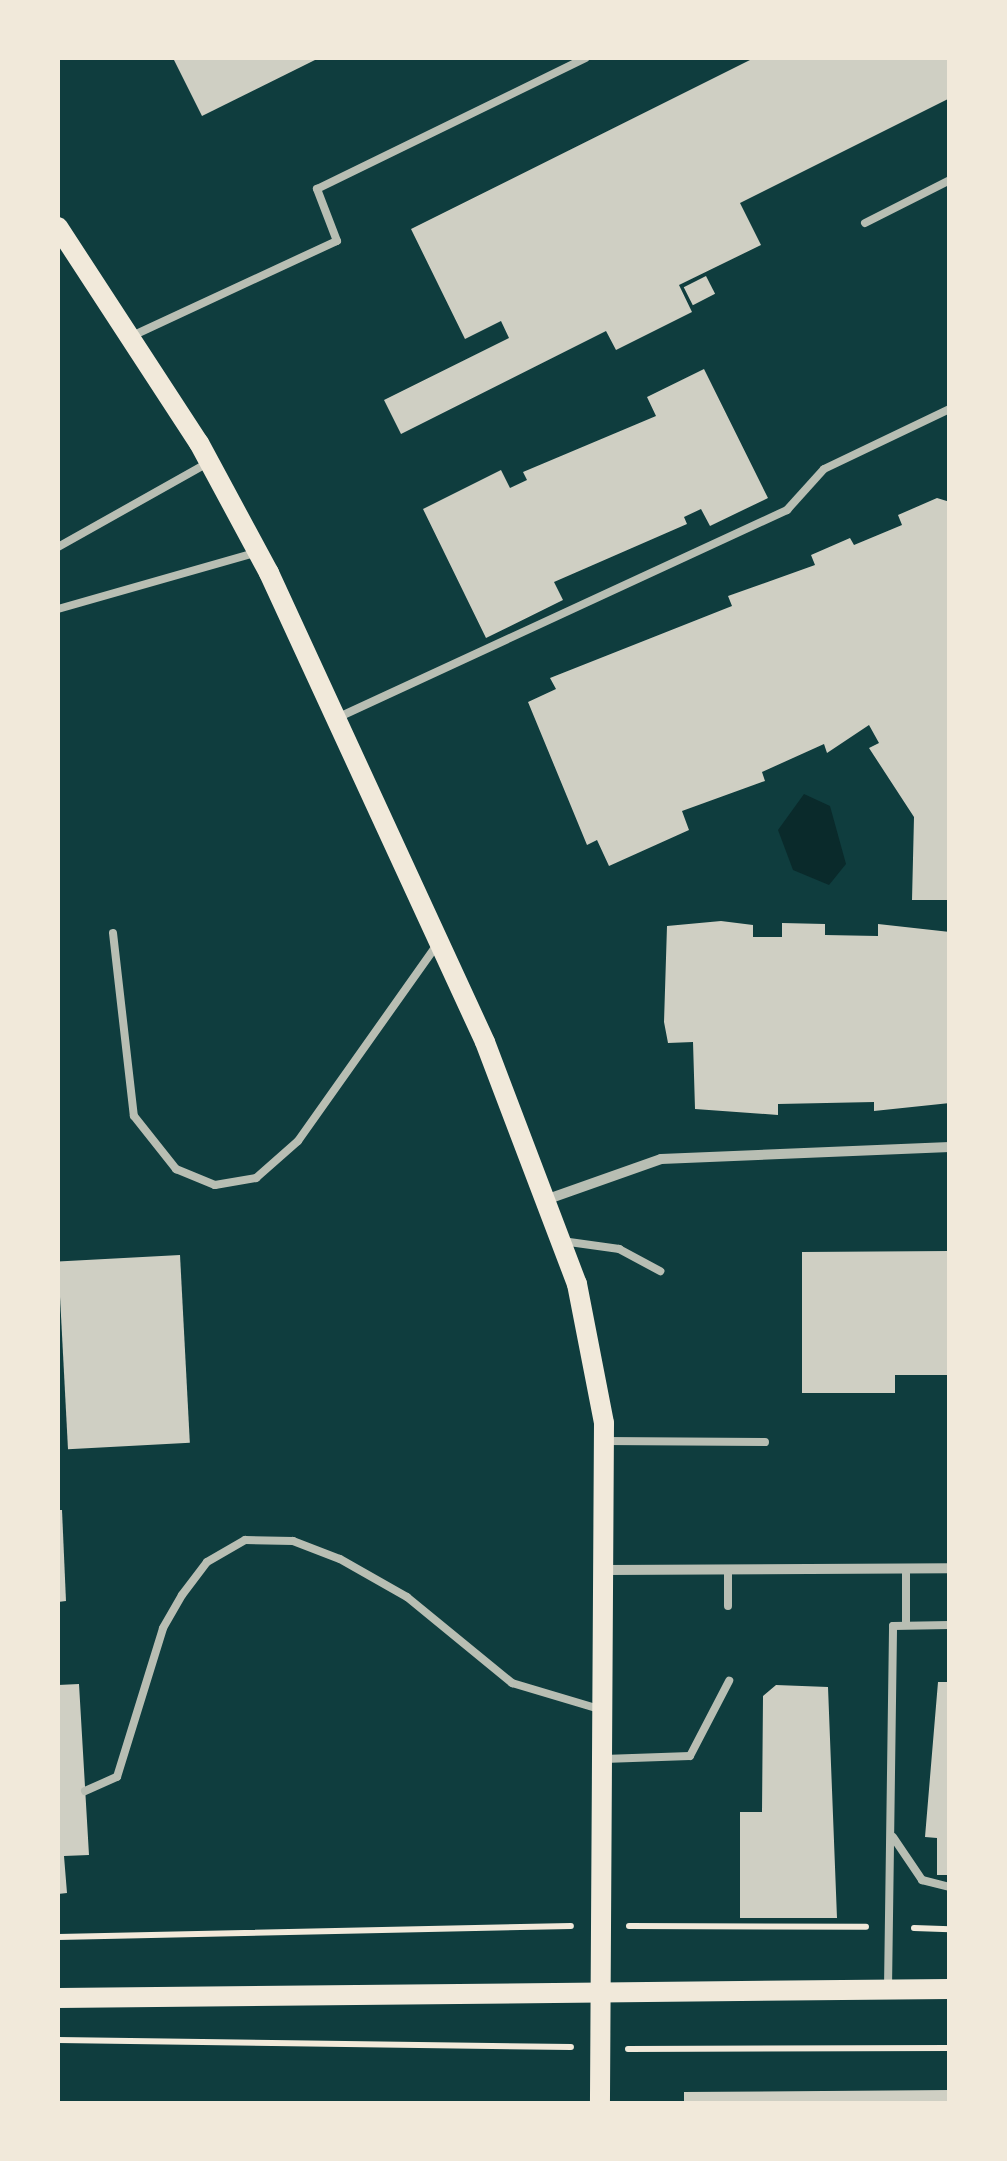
<!DOCTYPE html>
<style>
body{margin:0}
#map{position:relative;width:1007px;height:2161px;overflow:hidden;background:#0f3d3e;font-family:Barlow,sans-serif}
div>[style]{position:absolute}
.water>*{inset:0;background:#0a2a2b}
.building>*{inset:0;background:#cfcfc3;transform-origin:0 0}
.path>*{height:6px;margin:-3px;padding:0 3px;transform-origin:3px;border-radius:3px;background:#f1e9da}
.service>*{height:8px;margin:-4px;padding:0 4px;transform-origin:4px;border-radius:4px;background:#b8beb3}
.minor>*{height:10px;margin:-5px;padding:0 5px;transform-origin:5px;border-radius:5px;background:#b8beb3}
.secondary>*{height:20px;margin:-10px;padding:0 10px;transform-origin:10px;border-radius:10px;background:#f1e9da}
span{translate:-50% -50%;white-space:nowrap;text-align:center;line-height:1.15;-webkit-text-stroke:8px #f1e9da;paint-order:stroke}
.frame{position:absolute;inset:0;border:60px solid #f1e9da;pointer-events:none}
</style>
<div id="map">
<div class="water">
<div style="clip-path:polygon(804px 794px,830px 806px,846px 864px,829px 885px,793px 870px,778px 830px)"></div>
</div>
<div class="building">
<div style="clip-path:polygon(173px 58px,319px 58px,202px 116px)"></div>
<div style="clip-path:polygon(754px 58px,950px 58px,950px 98px,740px 203px,761px 245px,679px 285px,692px 312px,616px 350px,606px 331px,401px 434px,384px 400px,509px 338px,501px 321px,465px 339px,411px 229px)"></div>
<div style="left:706px;top:276px;width:20px;height:25px;rotate:63deg"></div>
<div style="clip-path:polygon(704px 369px,768px 498px,710px 526px,701px 509px,684px 517px,687px 524px,554px 582px,563px 600px,486px 638px,423px 509px,501px 470px,510px 488px,527px 480px,523px 472px,656px 416px,647px 397px)"></div>
<div style="clip-path:polygon(937px 498px,950px 502px,950px 900px,912px 900px,914px 817px,869px 748px,879px 743px,869px 725px,827px 753px,824px 744px,762px 772px,765px 781px,682px 811px,689px 830px,609px 866px,597px 840px,587px 845px,528px 702px,556px 689px,550px 678px,732px 606px,728px 596px,815px 565px,811px 555px,850px 538px,854px 545px,902px 525px,898px 515px)"></div>
<div style="clip-path:polygon(721px 921px,753px 925px,753px 937px,782px 937px,782px 923px,825px 924px,825px 935px,878px 936px,878px 924px,950px 932px,950px 1103px,874px 1111px,874px 1102px,778px 1104px,778px 1115px,695px 1109px,693px 1042px,668px 1043px,664px 1022px,667px 926px)"></div>
<div style="clip-path:polygon(950px 1251px,950px 1375px,895px 1375px,895px 1393px,802px 1393px,802px 1252px)"></div>
<div style="left:180px;top:1255px;width:188px;height:122px;rotate:87deg"></div>
<div style="clip-path:polygon(58px 1510px,62px 1510px,66px 1601px,58px 1602px)"></div>
<div style="clip-path:polygon(938px 1682px,950px 1682px,950px 1875px,937px 1875px,937px 1838px,925px 1837px)"></div>
<div style="clip-path:polygon(79px 1684px,89px 1855px,64px 1856px,67px 1893px,58px 1894px,58px 1685px)"></div>
<div style="clip-path:polygon(776px 1685px,828px 1687px,837px 1918px,740px 1918px,740px 1812px,762px 1812px,763px 1696px)"></div>
<div style="clip-path:polygon(950px 2090px,950px 2104px,684px 2104px,684px 2092px)"></div>
</div>
<div class="path">
<div style="left:629px;top:1926px;width:237px;rotate:0.2deg"></div>
<div style="left:914px;top:1928px;width:36px;rotate:2deg"></div>
<div style="left:58px;top:1937px;width:513px;rotate:-1.23deg"></div>
<div style="left:58px;top:2040px;width:513px;rotate:0.78deg"></div>
<div style="left:628px;top:2049px;width:322px;rotate:-0.2deg"></div>
</div>
<div class="service">
<div style="left:865px;top:223px;width:95px;rotate:-26.8deg"></div>
<div style="left:132px;top:336px;width:226px;rotate:-24.9deg"></div>
<div style="left:337px;top:241px;width:56px;rotate:-111deg"></div>
<div style="left:317px;top:189px;width:299px;rotate:-26deg"></div>
<div style="left:58px;top:547px;width:170px;rotate:-29.3deg"></div>
<div style="left:58px;top:609px;width:205px;rotate:-15.9deg"></div>
<div style="left:339px;top:717px;width:494px;rotate:-24.8deg"></div>
<div style="left:787px;top:510px;width:55px;rotate:-47.9deg"></div>
<div style="left:824px;top:469px;width:140px;rotate:-25.5deg"></div>
<div style="left:113px;top:933px;width:184px;rotate:83.5deg"></div>
<div style="left:134px;top:1116px;width:68px;rotate:51.6deg"></div>
<div style="left:176px;top:1169px;width:42px;rotate:22.3deg"></div>
<div style="left:215px;top:1185px;width:42px;rotate:-9.7deg"></div>
<div style="left:256px;top:1178px;width:56px;rotate:-41.4deg"></div>
<div style="left:298px;top:1141px;width:240px;rotate:-54.7deg"></div>
<div style="left:562px;top:1241px;width:58px;rotate:8deg"></div>
<div style="left:619px;top:1249px;width:47px;rotate:28.2deg"></div>
<div style="left:604px;top:1441px;width:161px;rotate:0.4deg"></div>
<div style="left:906px;top:1569px;width:56px;rotate:90deg"></div>
<div style="left:728px;top:1571px;width:35px;rotate:90deg"></div>
<div style="left:604px;top:1759px;width:86px;rotate:-2deg"></div>
<div style="left:690px;top:1756px;width:85px;rotate:-62.5deg"></div>
<div style="left:85px;top:1791px;width:35px;rotate:-24deg"></div>
<div style="left:117px;top:1777px;width:156px;rotate:-72.8deg"></div>
<div style="left:163px;top:1628px;width:38px;rotate:-60deg"></div>
<div style="left:182px;top:1595px;width:41px;rotate:-52.9deg"></div>
<div style="left:207px;top:1562px;width:44px;rotate:-30.1deg"></div>
<div style="left:245px;top:1540px;width:48px;rotate:1.2deg"></div>
<div style="left:293px;top:1541px;width:50px;rotate:21deg"></div>
<div style="left:340px;top:1559px;width:77px;rotate:29.6deg"></div>
<div style="left:407px;top:1597px;width:136px;rotate:39.3deg"></div>
<div style="left:512px;top:1683px;width:91px;rotate:16.6deg"></div>
<div style="left:893px;top:1837px;width:52px;rotate:56deg"></div>
<div style="left:922px;top:1880px;width:29px;rotate:14deg"></div>
<div style="left:888px;top:1988px;width:362px;rotate:-89.2deg"></div>
<div style="left:893px;top:1626px;width:57px;rotate:-1deg"></div>
</div>
<div class="minor">
<div style="left:548px;top:1199px;width:120px;rotate:-19.5deg"></div>
<div style="left:661px;top:1159px;width:289px;rotate:-2.4deg"></div>
<div style="left:606px;top:1570px;width:344px;rotate:-0.3deg"></div>
</div>
<div class="secondary">
<div style="left:58px;top:227px;width:258px;rotate:56.9deg"></div>
<div style="left:199px;top:443px;width:148px;rotate:61.7deg"></div>
<div style="left:269px;top:573px;width:516px;rotate:65.27deg"></div>
<div style="left:485px;top:1042px;width:259px;rotate:69.2deg"></div>
<div style="left:577px;top:1284px;width:142px;rotate:79deg"></div>
<div style="left:604px;top:1423px;width:681px;rotate:90.34deg"></div>
<div style="left:58px;top:1998px;width:892px;rotate:-0.58deg"></div>
</div>
<div class="frame"></div>
</div>
